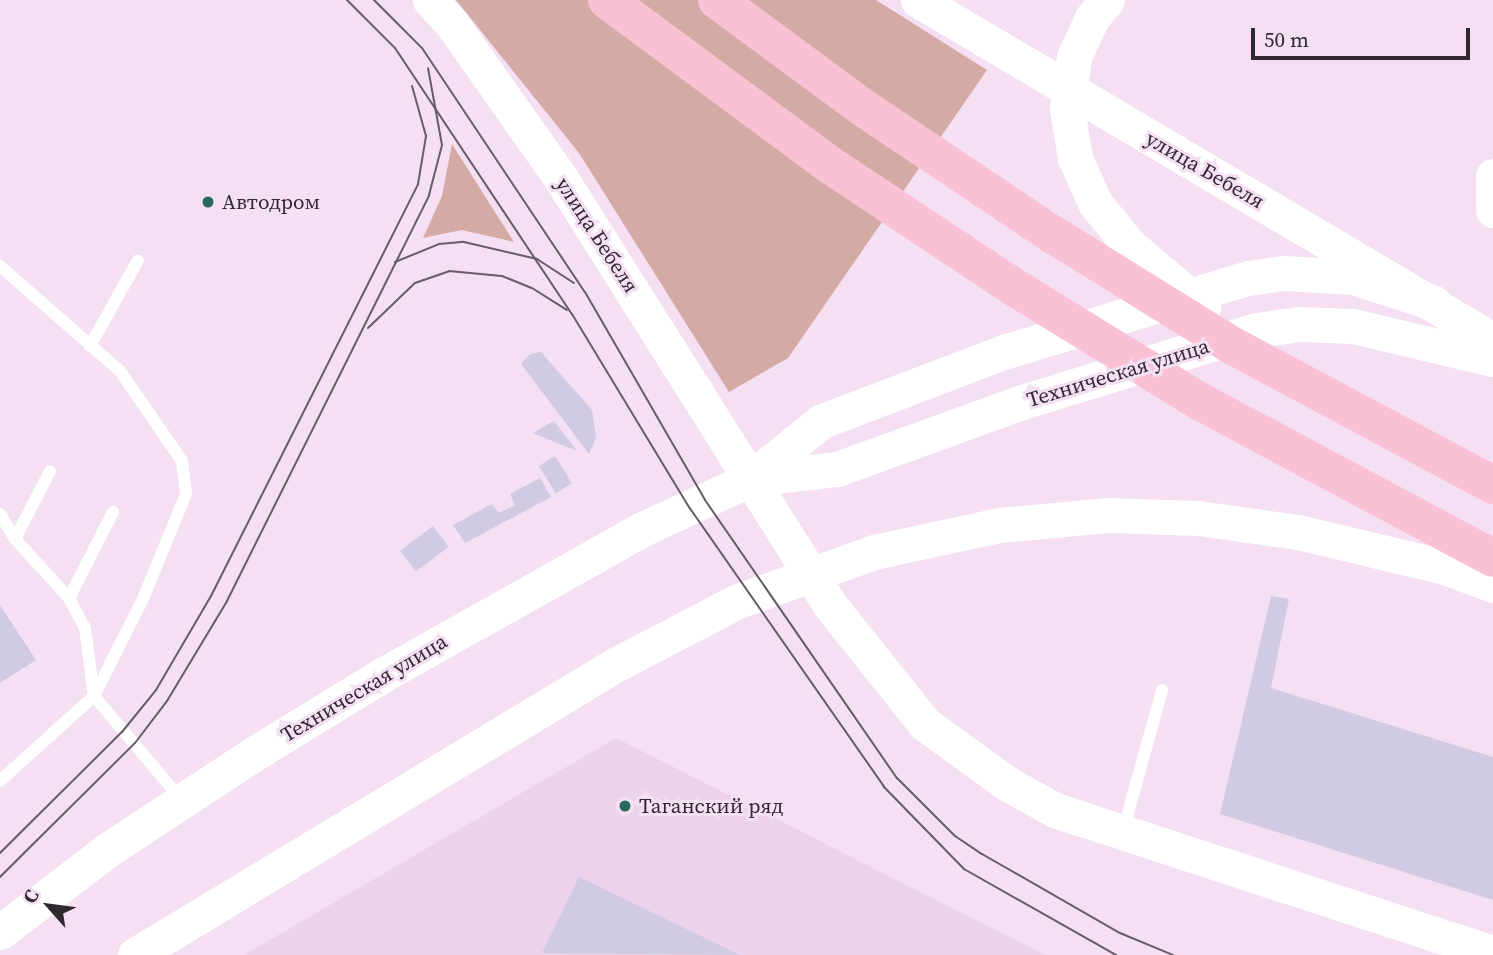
<!DOCTYPE html>
<meta charset="utf-8">
<style>
body{margin:0}
#map{position:relative;width:1493px;height:955px;overflow:hidden;background:#f4dff3;font-family:"Source Serif 4",serif}
div>[style]{position:absolute}
.built>*{inset:0;background:#edd2eb}
.green>*{inset:0;background:#d4aba4}
.building>*{inset:0;background:#d0cae3;transform-origin:0 0}
.service>*{height:12px;margin:-6px;padding:0 6px;transform-origin:6px;border-radius:6px;background:#fff}
.secondary>*{height:35px;margin:-17.5px;padding:0 17.5px;transform-origin:17.5px;border-radius:17.5px;background:#fff}
.primary>*{height:38px;margin:-19px;padding:0 19px;transform-origin:19px;border-radius:19px;background:#fac1d4}
.tram>*{height:2px;margin:-1px;padding:0 1px;transform-origin:1px;border-radius:1px;background:#675c67}
.dots>*{width:19px;height:19px;translate:-50% -50%;box-sizing:border-box;border:4px solid #f4dff3;border-radius:50%}
span{translate:-50% -50%;white-space:nowrap;text-align:center;line-height:1.15;-webkit-text-stroke:6px #f4dff3;paint-order:stroke}
.street-label{font-size:21px;color:#302930}
.poi-label{font-size:21px;color:#302930}
.left{translate:0 -50%;text-align:left}
.north{position:absolute;left:14px;top:871px;width:70px;height:70px;-webkit-text-stroke:5px #f4dff3;paint-order:stroke;rotate:298deg;font-size:19px;font-weight:700;line-height:28px;text-align:center;color:#302930}
.north::after{content:'';display:block;margin:auto;width:24px;height:32px;background:#302930;clip-path:polygon(50% 0,100% 100%,50% 72%,0 100%)}
.scale{position:absolute;left:1251px;top:28px;width:219px;height:32px;box-sizing:border-box;border:4px solid #302930;border-top:0;padding-left:9px;font-size:21px;line-height:24px;white-space:nowrap;color:#302930;-webkit-text-stroke:5px #f4dff3;paint-order:stroke}
</style>
<div id="map">
<div class="built">
<div style="clip-path:polygon(616px 738px,1045px 955px,244px 955px)"></div>
</div>
<div class="green">
<div style="clip-path:polygon(456px 0,876px 0,987px 70px,788px 358px,729px 392px,579px 153px)"></div>
<div style="clip-path:polygon(452px 144px,514px 242px,462px 230px,423px 238px,442px 196px)"></div>
</div>
<div class="building">
<div style="clip-path:polygon(541px 352px,592px 410px,596px 438px,589px 454px,521px 364px,530px 354px)"></div>
<div style="clip-path:polygon(554px 421px,577px 451px,533px 433px)"></div>
<div style="left:555px;top:456px;width:32px;height:19px;rotate:58deg"></div>
<div style="clip-path:polygon(540px 478px,551px 497px,465px 543px,453px 525px,492px 504px,499px 513px,515px 505px,510px 494px)"></div>
<div style="left:433px;top:526px;width:26px;height:41px;rotate:53deg"></div>
<div style="clip-path:polygon(1271px 596px,1289px 599px,1271px 688px,1493px 757px,1493px 900px,1220px 814px)"></div>
<div style="clip-path:polygon(0 605px,36px 660px,0 683px)"></div>
<div style="clip-path:polygon(579px 877px,740px 955px,542px 953px)"></div>
</div>
<div class="service">
<div style="left:0;top:266px;width:159px;rotate:41.2deg"></div>
<div style="left:120px;top:371px;width:109px;rotate:55.4deg"></div>
<div style="left:182px;top:461px;width:33px;rotate:83deg"></div>
<div style="left:186px;top:494px;width:113px;rotate:112.3deg"></div>
<div style="left:143px;top:599px;width:109px;rotate:116.8deg"></div>
<div style="left:94px;top:696px;width:127px;rotate:137.9deg"></div>
<div style="left:90px;top:346px;width:98px;rotate:-60.8deg"></div>
<div style="left:0;top:514px;width:29px;rotate:59deg"></div>
<div style="left:15px;top:539px;width:80px;rotate:47.5deg"></div>
<div style="left:69px;top:598px;width:34px;rotate:62deg"></div>
<div style="left:85px;top:628px;width:69px;rotate:82.5deg"></div>
<div style="left:94px;top:696px;width:133px;rotate:49.9deg"></div>
<div style="left:15px;top:539px;width:76px;rotate:-62.8deg"></div>
<div style="left:69px;top:598px;width:97px;rotate:-62.9deg"></div>
<div style="left:1123px;top:831px;width:146px;rotate:-74.5deg"></div>
</div>
<div class="secondary">
<div style="left:430px;top:0;width:33px;rotate:47deg"></div>
<div style="left:452px;top:24px;width:184px;rotate:54.8deg"></div>
<div style="left:558px;top:174px;width:510px;rotate:57.74deg"></div>
<div style="left:830px;top:605px;width:152px;rotate:51.4deg"></div>
<div style="left:925px;top:724px;width:102px;rotate:35.9deg"></div>
<div style="left:1008px;top:784px;width:54px;rotate:29deg"></div>
<div style="left:1055px;top:810px;width:461px;rotate:18.1deg"></div>
<div style="left:918px;top:0;width:668px;rotate:30.6deg"></div>
<div style="left:1107px;top:0;width:23px;rotate:130deg"></div>
<div style="left:1092px;top:18px;width:43px;rotate:114.8deg"></div>
<div style="left:1074px;top:57px;width:52px;rotate:97.7deg"></div>
<div style="left:1067px;top:109px;width:50px;rotate:80.7deg"></div>
<div style="left:1075px;top:158px;width:49px;rotate:66deg"></div>
<div style="left:1095px;top:203px;width:54px;rotate:51deg"></div>
<div style="left:1129px;top:245px;width:97px;rotate:40deg"></div>
<div style="left:1493px;top:176px;width:34px;rotate:90deg"></div>
<div style="left:750px;top:479px;width:88px;rotate:-6.6deg"></div>
<div style="left:837px;top:469px;width:194px;rotate:-19.9deg"></div>
<div style="left:1019px;top:403px;width:249px;rotate:-17.1deg"></div>
<div style="left:1257px;top:330px;width:42px;rotate:-8.1deg"></div>
<div style="left:1299px;top:324px;width:54px;rotate:2.1deg"></div>
<div style="left:1353px;top:326px;width:144px;rotate:13.3deg"></div>
<div style="left:0;top:932px;width:137px;rotate:-37.3deg"></div>
<div style="left:109px;top:849px;width:171px;rotate:-33.3deg"></div>
<div style="left:252px;top:755px;width:157px;rotate:-31.5deg"></div>
<div style="left:386px;top:673px;width:295px;rotate:-29.3deg"></div>
<div style="left:643px;top:529px;width:118px;rotate:-25deg"></div>
<div style="left:750px;top:479px;width:92px;rotate:-38.9deg"></div>
<div style="left:822px;top:421px;width:195px;rotate:-20.8deg"></div>
<div style="left:1004px;top:352px;width:255px;rotate:-16.9deg"></div>
<div style="left:1248px;top:278px;width:36px;rotate:-8deg"></div>
<div style="left:1284px;top:273px;width:69px;rotate:3.3deg"></div>
<div style="left:1353px;top:277px;width:85px;rotate:17.8deg"></div>
<div style="left:135px;top:955px;width:561px;rotate:-31.14deg"></div>
<div style="left:615px;top:665px;width:139px;rotate:-27.5deg"></div>
<div style="left:738px;top:601px;width:145px;rotate:-19.8deg"></div>
<div style="left:874px;top:552px;width:129px;rotate:-12.1deg"></div>
<div style="left:1000px;top:525px;width:107px;rotate:-5.3deg"></div>
<div style="left:1107px;top:515px;width:91px;rotate:1.9deg"></div>
<div style="left:1198px;top:518px;width:101px;rotate:8deg"></div>
<div style="left:1298px;top:532px;width:151px;rotate:13.4deg"></div>
<div style="left:1445px;top:567px;width:51px;rotate:20.6deg"></div>
</div>
<div class="primary">
<div style="left:607px;top:0;width:274px;rotate:36.5deg"></div>
<div style="left:827px;top:163px;width:228px;rotate:33.6deg"></div>
<div style="left:1017px;top:289px;width:214px;rotate:31.6deg"></div>
<div style="left:1199px;top:401px;width:333px;rotate:28.1deg"></div>
<div style="left:717px;top:0;width:184px;rotate:36.4deg"></div>
<div style="left:865px;top:109px;width:225px;rotate:33.8deg"></div>
<div style="left:1052px;top:234px;width:211px;rotate:31.8deg"></div>
<div style="left:1231px;top:345px;width:297px;rotate:28.1deg"></div>
</div>
<div class="tram">
<div style="left:347px;top:0;width:68px;rotate:45deg"></div>
<div style="left:395px;top:48px;width:320px;rotate:56.4deg"></div>
<div style="left:572px;top:314px;width:226px;rotate:58.8deg"></div>
<div style="left:689px;top:507px;width:341px;rotate:55.1deg"></div>
<div style="left:884px;top:787px;width:115px;rotate:45.7deg"></div>
<div style="left:964px;top:869px;width:175px;rotate:29.5deg"></div>
<div style="left:374px;top:0;width:68px;rotate:45deg"></div>
<div style="left:422px;top:48px;width:293px;rotate:56.3deg"></div>
<div style="left:585px;top:292px;width:240px;rotate:60deg"></div>
<div style="left:705px;top:500px;width:338px;rotate:55.4deg"></div>
<div style="left:897px;top:778px;width:82px;rotate:45deg"></div>
<div style="left:955px;top:836px;width:32px;rotate:34deg"></div>
<div style="left:982px;top:854px;width:159px;rotate:29.8deg"></div>
<div style="left:1120px;top:933px;width:57px;rotate:22.5deg"></div>
<div style="left:395px;top:262px;width:48px;rotate:-22.2deg"></div>
<div style="left:439px;top:244px;width:25px;rotate:-5deg"></div>
<div style="left:464px;top:242px;width:75px;rotate:13.1deg"></div>
<div style="left:537px;top:259px;width:44px;rotate:33deg"></div>
<div style="left:368px;top:328px;width:65px;rotate:-43.8deg"></div>
<div style="left:415px;top:283px;width:36px;rotate:-19deg"></div>
<div style="left:449px;top:271px;width:53px;rotate:5.4deg"></div>
<div style="left:502px;top:276px;width:32px;rotate:22deg"></div>
<div style="left:532px;top:288px;width:41px;rotate:32.2deg"></div>
<div style="left:0;top:853px;width:172px;rotate:-44.8deg"></div>
<div style="left:122px;top:732px;width:54px;rotate:-51deg"></div>
<div style="left:156px;top:690px;width:109px;rotate:-59.7deg"></div>
<div style="left:211px;top:596px;width:461px;rotate:-63.3deg"></div>
<div style="left:418px;top:184px;width:49px;rotate:-80.5deg"></div>
<div style="left:426px;top:136px;width:52px;rotate:-105.6deg"></div>
<div style="left:0;top:877px;width:190px;rotate:-44.8deg"></div>
<div style="left:135px;top:743px;width:53px;rotate:-52.7deg"></div>
<div style="left:167px;top:701px;width:117px;rotate:-59deg"></div>
<div style="left:227px;top:601px;width:453px;rotate:-63.5deg"></div>
<div style="left:429px;top:195px;width:52px;rotate:-75.4deg"></div>
<div style="left:442px;top:145px;width:78px;rotate:-100.3deg"></div>
</div>
<div class="dots">
<div style="left:208px;top:202px;background:#276a5a"></div>
<div style="left:625px;top:806px;background:#276a5a"></div>
</div>
<div class="street-label">
<span style="left:1205px;top:170px;rotate:30deg">улица Бебеля</span>
<span style="left:597px;top:235px;rotate:57deg">улица Бебеля</span>
<span style="left:1118px;top:373px;rotate:-17deg">Техническая улица</span>
<span style="left:364px;top:688px;rotate:-31deg">Техническая улица</span>
</div>
<div class="poi-label">
<span class="left" style="left:222px;top:202px">Автодром</span>
<span class="left" style="left:639px;top:806px">Таганский ряд</span>
</div>
<div class="north">С</div>
<div class="scale">50 m</div>
</div>
